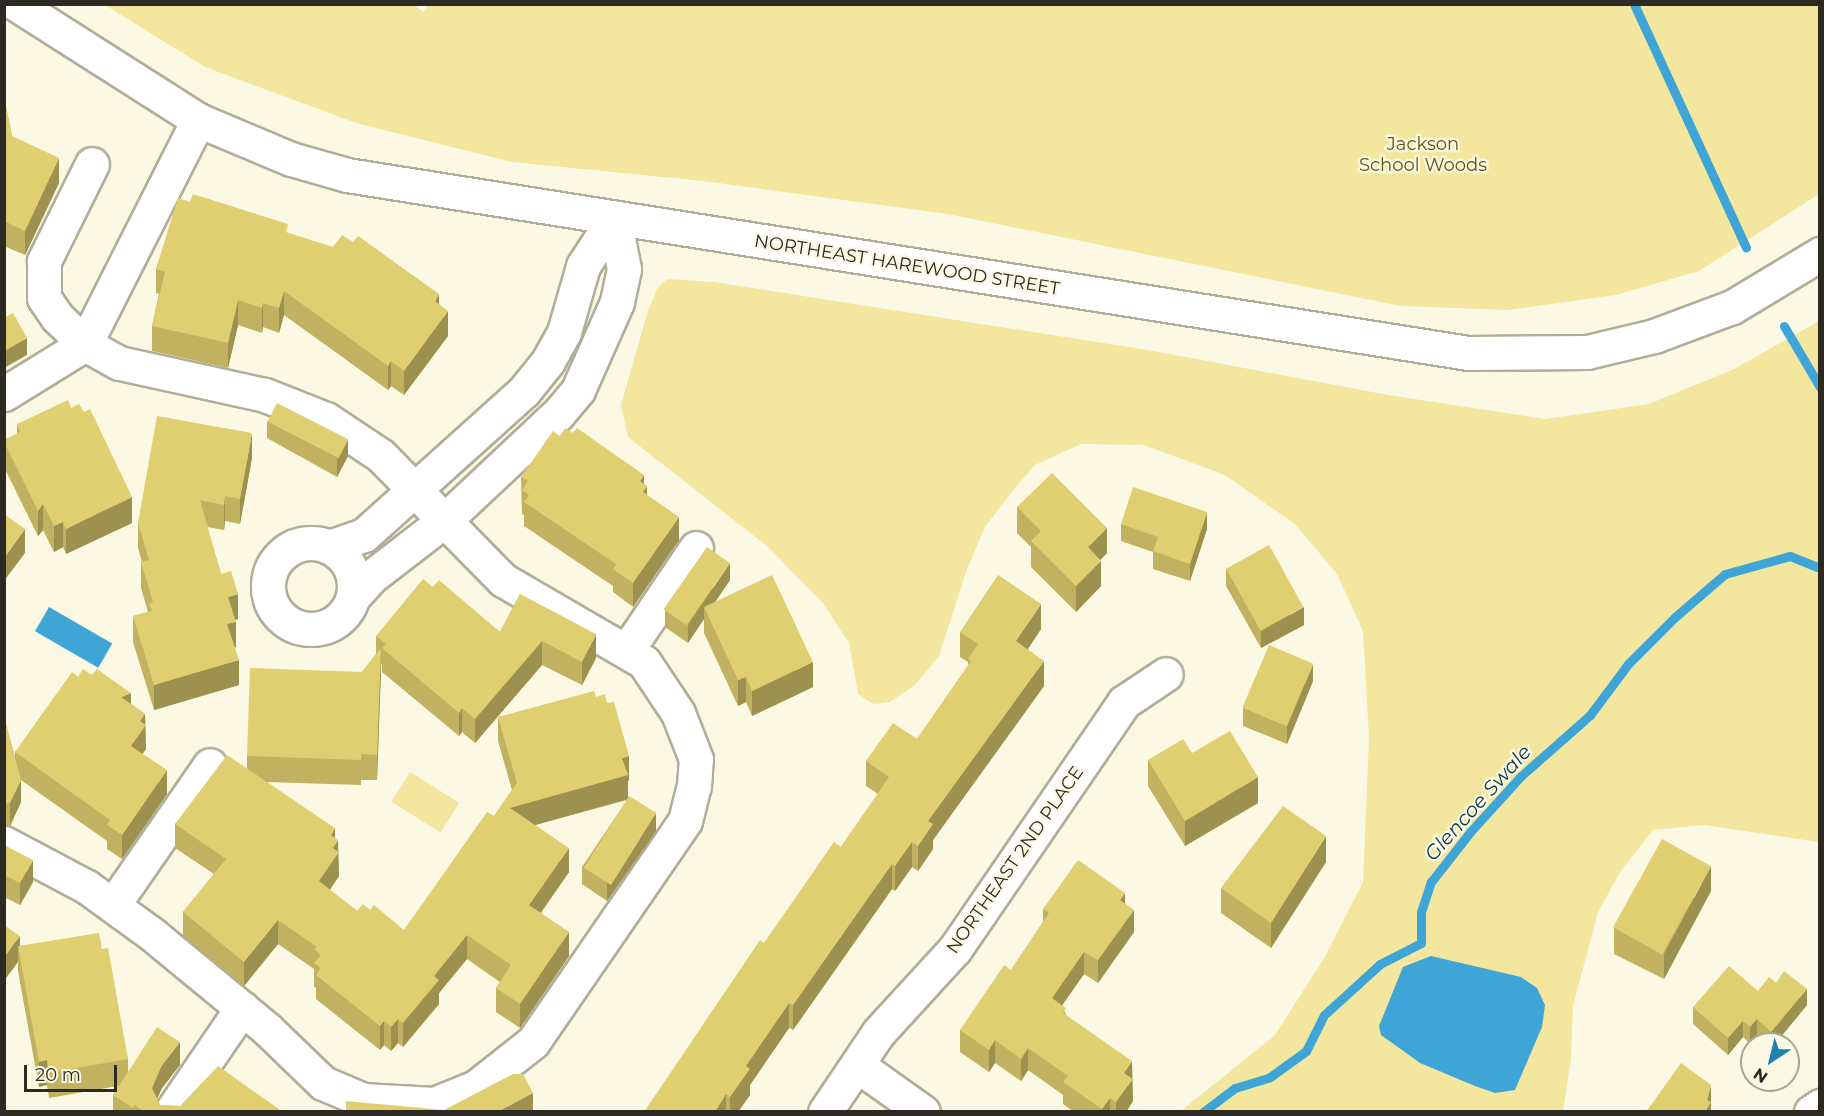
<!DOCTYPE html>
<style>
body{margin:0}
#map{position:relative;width:1824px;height:1116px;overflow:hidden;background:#fbf8e3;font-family:Montserrat,sans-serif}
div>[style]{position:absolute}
.green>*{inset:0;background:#f3e7a0;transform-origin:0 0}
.water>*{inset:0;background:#3ea5d6;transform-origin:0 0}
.stream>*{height:9px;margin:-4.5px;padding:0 4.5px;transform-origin:4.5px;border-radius:4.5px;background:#3ea5d6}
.roads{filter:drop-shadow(2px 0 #b0ae9a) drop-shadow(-2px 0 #b0ae9a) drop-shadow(0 2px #b0ae9a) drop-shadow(0 -2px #b0ae9a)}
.minor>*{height:33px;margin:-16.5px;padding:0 16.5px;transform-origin:16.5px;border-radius:16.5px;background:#fff}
.minor>.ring{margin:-16.5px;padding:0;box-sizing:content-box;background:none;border:33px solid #fff;border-radius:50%}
.wall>*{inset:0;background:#c0b260;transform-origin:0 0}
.shaded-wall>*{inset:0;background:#9c914e}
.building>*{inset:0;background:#dfcf70;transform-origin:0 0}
span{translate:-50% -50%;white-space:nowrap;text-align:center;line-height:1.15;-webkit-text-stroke:4.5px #fbf8e3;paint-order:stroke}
.park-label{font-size:18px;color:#62570c}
.street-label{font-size:18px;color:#2c2a23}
.water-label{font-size:20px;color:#0c394d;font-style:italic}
.frame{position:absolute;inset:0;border:6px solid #2c2a23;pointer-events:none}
.north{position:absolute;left:1740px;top:1032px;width:60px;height:60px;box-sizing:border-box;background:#fbf8e3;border:2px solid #a8a696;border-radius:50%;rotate:215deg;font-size:16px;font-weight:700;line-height:24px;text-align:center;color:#2c2a23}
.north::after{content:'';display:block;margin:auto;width:21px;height:27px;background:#1f81ac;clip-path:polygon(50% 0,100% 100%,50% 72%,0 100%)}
.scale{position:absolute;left:24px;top:1065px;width:93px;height:27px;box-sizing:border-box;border:3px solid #2c2a23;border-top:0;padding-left:8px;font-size:18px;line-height:21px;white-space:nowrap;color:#2c2a23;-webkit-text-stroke:4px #fbf8e3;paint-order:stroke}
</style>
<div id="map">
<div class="green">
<div style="clip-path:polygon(413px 4px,423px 12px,429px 4px,1819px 5px,1819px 194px,1699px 271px,1616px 295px,1508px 310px,1401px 306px,948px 214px,703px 181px,512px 162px,356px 123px,205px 67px,105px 5px)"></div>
<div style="clip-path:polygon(667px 279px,714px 282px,1154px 351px,1388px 395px,1545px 419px,1649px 404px,1734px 369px,1819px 321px,1819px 842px,1704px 825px,1653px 830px,1620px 872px,1598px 912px,1573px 1006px,1571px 1058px,1563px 1111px,1181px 1111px,1275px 1035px,1326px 955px,1363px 882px,1369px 737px,1363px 631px,1337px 574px,1295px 524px,1225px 475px,1144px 445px,1081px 444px,1035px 465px,1014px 489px,985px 527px,967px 569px,939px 656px,915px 685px,890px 702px,873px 704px,858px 694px,849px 643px,823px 603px,767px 546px,628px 437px,621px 405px,647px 314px,657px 289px)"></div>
<div style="left:410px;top:772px;width:58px;height:35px;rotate:32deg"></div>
</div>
<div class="water">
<div style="left:49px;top:607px;width:73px;height:28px;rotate:30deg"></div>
<div style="clip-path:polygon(1431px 956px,1521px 977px,1537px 988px,1545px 1005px,1542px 1027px,1515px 1090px,1495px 1093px,1475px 1086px,1420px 1063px,1381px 1035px,1379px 1026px,1403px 967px)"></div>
</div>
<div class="stream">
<div style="left:1634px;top:4px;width:268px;rotate:65.3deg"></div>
<div style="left:1784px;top:326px;width:71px;rotate:59.5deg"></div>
<div style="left:1203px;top:1112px;width:40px;rotate:-37deg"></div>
<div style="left:1235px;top:1088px;width:37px;rotate:-17deg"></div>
<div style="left:1270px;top:1077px;width:44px;rotate:-35.8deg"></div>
<div style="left:1306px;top:1051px;width:40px;rotate:-63.4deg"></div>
<div style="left:1324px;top:1015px;width:76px;rotate:-42.3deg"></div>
<div style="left:1380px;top:964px;width:46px;rotate:-27.1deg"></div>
<div style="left:1421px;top:943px;width:31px;rotate:-90deg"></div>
<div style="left:1421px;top:912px;width:32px;rotate:-72deg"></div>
<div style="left:1431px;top:882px;width:63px;rotate:-52deg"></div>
<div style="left:1470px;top:832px;width:76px;rotate:-47.7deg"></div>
<div style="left:1521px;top:776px;width:92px;rotate:-41.5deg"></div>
<div style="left:1590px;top:715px;width:64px;rotate:-53.3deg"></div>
<div style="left:1628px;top:664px;width:66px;rotate:-45deg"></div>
<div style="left:1675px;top:617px;width:66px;rotate:-40.7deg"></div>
<div style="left:1725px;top:574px;width:67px;rotate:-15.5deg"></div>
<div style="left:1790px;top:556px;width:32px;rotate:22deg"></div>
</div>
<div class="roads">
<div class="minor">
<div style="left:16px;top:4px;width:216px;rotate:32.5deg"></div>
<div style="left:198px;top:120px;width:101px;rotate:22.8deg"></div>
<div style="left:291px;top:159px;width:58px;rotate:15.9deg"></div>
<div style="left:347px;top:175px;width:1135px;rotate:9.02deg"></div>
<div style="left:1468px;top:353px;width:119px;rotate:-0.5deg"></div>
<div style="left:1587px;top:352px;width:69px;rotate:-13.4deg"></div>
<div style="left:1654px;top:336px;width:83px;rotate:-20.4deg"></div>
<div style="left:1732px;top:307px;width:103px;rotate:-31.1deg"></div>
<div style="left:4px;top:394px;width:95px;rotate:-31.7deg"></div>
<div style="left:85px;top:344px;width:251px;rotate:-63.2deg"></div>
<div class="ring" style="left:268px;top:543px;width:53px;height:53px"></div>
<div style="left:329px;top:547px;width:37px;rotate:-19deg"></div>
<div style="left:364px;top:535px;width:215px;rotate:-42deg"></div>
<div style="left:524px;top:391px;width:38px;rotate:-51deg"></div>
<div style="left:548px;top:361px;width:33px;rotate:-61deg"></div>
<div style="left:564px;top:332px;width:69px;rotate:-73.9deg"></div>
<div style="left:583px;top:266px;width:57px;rotate:-57.1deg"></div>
<div style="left:353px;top:597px;width:27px;rotate:-48deg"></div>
<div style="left:371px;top:577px;width:93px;rotate:-37.6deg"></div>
<div style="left:445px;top:520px;width:155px;rotate:-43.2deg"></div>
<div style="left:558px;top:414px;width:31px;rotate:-50deg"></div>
<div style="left:578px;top:390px;width:96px;rotate:-66.1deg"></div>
<div style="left:617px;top:302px;width:34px;rotate:-78deg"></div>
<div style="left:624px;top:269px;width:52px;rotate:-101.1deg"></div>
<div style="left:627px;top:650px;width:123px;rotate:-55.9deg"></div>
<div style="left:4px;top:843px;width:94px;rotate:27.9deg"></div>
<div style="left:87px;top:887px;width:82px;rotate:36deg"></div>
<div style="left:153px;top:935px;width:148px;rotate:39.5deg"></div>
<div style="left:267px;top:1029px;width:78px;rotate:44deg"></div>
<div style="left:323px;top:1083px;width:43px;rotate:23deg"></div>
<div style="left:363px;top:1100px;width:71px;rotate:3.2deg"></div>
<div style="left:434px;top:1104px;width:45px;rotate:-22deg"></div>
<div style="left:476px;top:1087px;width:73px;rotate:-38.3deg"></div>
<div style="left:533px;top:1042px;width:268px;rotate:-55.5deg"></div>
<div style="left:685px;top:821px;width:36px;rotate:-76deg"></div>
<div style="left:694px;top:786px;width:27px;rotate:-86deg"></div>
<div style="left:696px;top:759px;width:49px;rotate:-111.4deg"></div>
<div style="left:678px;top:713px;width:61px;rotate:-123.7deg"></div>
<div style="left:644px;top:662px;width:163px;rotate:-149.8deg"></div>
<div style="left:503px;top:580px;width:175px;rotate:-134.5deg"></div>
<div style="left:380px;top:455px;width:65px;rotate:-146.3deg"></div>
<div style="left:326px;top:419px;width:66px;rotate:-158.5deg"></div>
<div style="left:265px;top:395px;width:149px;rotate:-167.6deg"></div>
<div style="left:119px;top:363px;width:39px;rotate:-151deg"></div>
<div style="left:85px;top:344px;width:39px;rotate:-136deg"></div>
<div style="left:57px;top:317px;width:23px;rotate:-124deg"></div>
<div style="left:44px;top:298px;width:37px;rotate:-90deg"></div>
<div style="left:44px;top:261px;width:108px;rotate:-63.7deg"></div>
<div style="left:113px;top:905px;width:170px;rotate:-55.3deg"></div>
<div style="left:857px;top:1065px;width:81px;rotate:35.5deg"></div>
<div style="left:171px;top:1112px;width:126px;rotate:-55.7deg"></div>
<div style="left:825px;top:1112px;width:95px;rotate:-56.1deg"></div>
<div style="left:878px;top:1033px;width:114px;rotate:-47.5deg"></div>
<div style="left:955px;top:949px;width:299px;rotate:-55.6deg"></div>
<div style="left:1124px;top:702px;width:50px;rotate:-33.7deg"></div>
<div style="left:1811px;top:1112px;width:11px;rotate:-34deg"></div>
</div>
</div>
<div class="wall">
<div style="clip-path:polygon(4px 97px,12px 136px,59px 183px,25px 255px,4px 246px)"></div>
<div style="clip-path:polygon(288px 233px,439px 304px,448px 336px,404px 395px,391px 386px,388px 390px,284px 315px,279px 333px,263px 327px,262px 333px,238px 325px,228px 368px,152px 351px,152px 326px,159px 294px,156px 293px,156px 269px)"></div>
<div style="clip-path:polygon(267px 421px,348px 456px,337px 477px,267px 438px)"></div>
<div style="clip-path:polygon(17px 424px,132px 523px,66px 554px,63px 547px,54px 552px,43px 530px,38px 536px,4px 467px,4px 440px,17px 434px)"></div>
<div style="clip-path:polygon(560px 436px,644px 483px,647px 495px,679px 540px,633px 607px,613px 592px,613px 586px,524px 526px,524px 515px,522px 514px,521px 477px)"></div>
<div style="clip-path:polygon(252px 458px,240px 524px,225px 521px,224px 530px,207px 527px,221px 574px,238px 619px,235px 620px,236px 647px,235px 647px,239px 685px,154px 710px,133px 642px,133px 616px,148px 612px,141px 588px,141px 562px,142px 562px,138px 548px,138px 523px)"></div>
<div style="clip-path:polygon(1017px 507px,1107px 553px,1100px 560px,1101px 586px,1076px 612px,1031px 567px,1031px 547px,1017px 533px)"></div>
<div style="clip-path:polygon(1121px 524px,1207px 529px,1190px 581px,1153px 569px,1153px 552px,1121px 541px)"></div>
<div style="clip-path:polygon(1226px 569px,1304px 625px,1261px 648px,1226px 586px)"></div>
<div style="clip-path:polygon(730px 580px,715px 602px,813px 687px,752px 716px,746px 702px,738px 706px,704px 633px,704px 619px,688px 643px,665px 627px,665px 610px)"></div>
<div style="clip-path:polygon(433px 587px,500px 632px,520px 594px,596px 658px,582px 685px,542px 665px,475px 743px,462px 732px,459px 736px,382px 672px,382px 665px,381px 664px,377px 780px,361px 780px,361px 785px,267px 782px,335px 838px,338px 851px,339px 876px,330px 890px,357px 911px,370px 910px,404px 930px,494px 816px,512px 790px,498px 741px,498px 717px,596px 697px,629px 780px,628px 781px,628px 798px,656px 831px,607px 901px,582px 884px,582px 867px,627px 800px,535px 825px,569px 872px,541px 913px,569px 956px,520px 1028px,496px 1012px,496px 988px,500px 982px,467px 959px,439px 993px,439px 1004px,403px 1047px,398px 1043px,391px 1051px,384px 1045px,380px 1050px,316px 999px,316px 988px,314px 987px,314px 969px,278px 944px,244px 986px,183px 936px,183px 912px,214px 874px,175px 848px,175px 824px,247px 769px,247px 756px,362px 672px,376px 654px,376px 636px)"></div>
<div style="clip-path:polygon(1041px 629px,1028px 649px,1044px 686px,933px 840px,933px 849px,918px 871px,912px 867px,895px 891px,892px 889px,793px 1030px,789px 1028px,750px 1085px,750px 1095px,738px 1112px,644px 1112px,764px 943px,841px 847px,878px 794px,866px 786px,866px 761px,917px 739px,968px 666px,968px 662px,960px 657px,960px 632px)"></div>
<div style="clip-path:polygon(78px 677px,131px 704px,145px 714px,146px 749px,142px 754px,167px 794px,122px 859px,107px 849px,107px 841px,21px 780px,21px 802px,10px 826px,4px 826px,4px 717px,15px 757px,15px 752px)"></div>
<div style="clip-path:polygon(1313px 681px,1287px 744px,1243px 726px,1243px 708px)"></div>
<div style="clip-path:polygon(1192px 753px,1258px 803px,1185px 846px,1148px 786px,1148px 760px)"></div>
<div style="clip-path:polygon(4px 845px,33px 882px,20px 905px,4px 897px)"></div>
<div style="clip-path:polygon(1326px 862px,1271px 948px,1221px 913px,1221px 888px)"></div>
<div style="clip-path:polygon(1711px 891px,1664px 979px,1614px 954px,1614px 928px)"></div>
<div style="clip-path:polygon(1125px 903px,1134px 932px,1098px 983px,1084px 974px,1062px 1005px,1066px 1015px,1132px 1078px,1133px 1101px,1126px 1112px,1074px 1112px,1063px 1104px,1063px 1095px,1028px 1070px,1021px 1081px,995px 1063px,989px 1072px,960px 1052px,960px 1030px,1011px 970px,1043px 922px,1043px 909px)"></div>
<div style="left:1820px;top:917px;width:27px;height:1px;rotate:90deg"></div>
<div style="clip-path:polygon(4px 925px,20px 946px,102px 949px,128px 1059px,128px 1072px,180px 1065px,162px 1088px,157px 1098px,160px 1105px,283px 1112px,113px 1112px,113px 1095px,118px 1086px,49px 1098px,47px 1085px,39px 1087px,18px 971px,18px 962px)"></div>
<div style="clip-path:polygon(1776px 983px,1807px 1005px,1775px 1044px,1766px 1044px,1757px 1036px,1750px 1044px,1743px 1037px,1728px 1055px,1693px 1024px,1693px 1007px,1758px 991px)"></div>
</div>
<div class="shaded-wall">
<div style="clip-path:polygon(59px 158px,59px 183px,25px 255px,25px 231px)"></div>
<div style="clip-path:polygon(284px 291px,284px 315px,279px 333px,279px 308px)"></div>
<div style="clip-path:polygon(439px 294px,439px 319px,435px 301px)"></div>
<div style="clip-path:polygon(238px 300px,238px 325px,228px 368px,228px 343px)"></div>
<div style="clip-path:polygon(263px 303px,263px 327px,262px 333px,262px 308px)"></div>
<div style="clip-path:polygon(448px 311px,448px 336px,404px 395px,404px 371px)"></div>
<div style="clip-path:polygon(27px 338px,27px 355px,4px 368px,4px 351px)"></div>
<div style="clip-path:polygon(391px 361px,391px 386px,388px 390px,388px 366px)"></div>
<div style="clip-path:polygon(252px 433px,252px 458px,240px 524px,240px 499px)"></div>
<div style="clip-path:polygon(348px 439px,348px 456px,337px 477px,337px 460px)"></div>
<div style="clip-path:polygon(644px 475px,644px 491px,647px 486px,647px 509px,640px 481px)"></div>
<div style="clip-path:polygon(225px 496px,225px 521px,224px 530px,224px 505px)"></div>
<div style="clip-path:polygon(132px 497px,132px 523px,66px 554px,66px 529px)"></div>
<div style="clip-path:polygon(43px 504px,43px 530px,38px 536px,38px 511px)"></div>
<div style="clip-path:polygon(1207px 512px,1207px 529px,1190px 581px,1190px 564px)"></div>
<div style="clip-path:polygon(679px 517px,679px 540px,633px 607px,633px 583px)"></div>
<div style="clip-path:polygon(63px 522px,63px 547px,54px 552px,54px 526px)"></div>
<div style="clip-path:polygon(1107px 528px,1107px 553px,1088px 572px,1088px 547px)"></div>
<div style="clip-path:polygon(25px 529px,25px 553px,4px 581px,4px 558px)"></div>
<div style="clip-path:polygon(1101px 561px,1101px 586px,1076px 612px,1076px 586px)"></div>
<div style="clip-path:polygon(730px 563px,730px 580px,707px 614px,704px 607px,704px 619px,688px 643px,688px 625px)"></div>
<div style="clip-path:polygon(238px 594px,238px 619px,228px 622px,228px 597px)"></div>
<div style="clip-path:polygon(1041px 604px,1041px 629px,1016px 667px,1016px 641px)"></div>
<div style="clip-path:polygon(1304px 607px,1304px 625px,1261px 648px,1261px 631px)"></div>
<div style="clip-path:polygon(236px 622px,236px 647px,227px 649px,227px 624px)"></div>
<div style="clip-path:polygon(596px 634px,596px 658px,582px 685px,582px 662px)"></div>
<div style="clip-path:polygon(542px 641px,542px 665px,475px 743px,475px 719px)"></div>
<div style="clip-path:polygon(381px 648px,381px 673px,377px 780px,377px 755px)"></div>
<div style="clip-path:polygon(239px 660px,239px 685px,154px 710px,154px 685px)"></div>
<div style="clip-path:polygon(1044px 661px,1044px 686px,933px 840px,933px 849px,918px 871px,918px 846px,928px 821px)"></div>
<div style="clip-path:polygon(813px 662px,813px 687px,752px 716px,752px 691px)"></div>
<div style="clip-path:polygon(1313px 664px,1313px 681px,1287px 744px,1287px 727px)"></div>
<div style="clip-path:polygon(746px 677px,746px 702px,738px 706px,738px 680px)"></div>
<div style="clip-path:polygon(131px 693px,131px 717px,121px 697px)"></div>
<div style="clip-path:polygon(462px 708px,462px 732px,459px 736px,459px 713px)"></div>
<div style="clip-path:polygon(145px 714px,146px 749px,131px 770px,131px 746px,140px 721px)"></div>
<div style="clip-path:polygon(629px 756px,629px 780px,628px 781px,628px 799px,510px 832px,510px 808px,622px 758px)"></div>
<div style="clip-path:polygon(167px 770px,167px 794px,122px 859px,122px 835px)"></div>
<div style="clip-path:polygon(1258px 777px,1258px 803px,1185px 846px,1185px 821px)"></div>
<div style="clip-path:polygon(21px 780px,21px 802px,10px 826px,10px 803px)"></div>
<div style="clip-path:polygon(656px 813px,656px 831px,607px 901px,607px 884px)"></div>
<div style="clip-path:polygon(335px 828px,335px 845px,338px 840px,339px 876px,319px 905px,319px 881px,331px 835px)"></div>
<div style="clip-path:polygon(1326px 836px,1326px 862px,1271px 948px,1271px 923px)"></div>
<div style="clip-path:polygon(912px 842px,912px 867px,895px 891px,895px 866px)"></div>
<div style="clip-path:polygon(569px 848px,569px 872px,529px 929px,529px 905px)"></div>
<div style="clip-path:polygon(33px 860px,33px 882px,20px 905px,20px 883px)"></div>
<div style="clip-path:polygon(892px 864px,892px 889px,793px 1030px,793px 1005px)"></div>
<div style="clip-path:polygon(1711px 866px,1711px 891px,1664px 979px,1664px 954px)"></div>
<div style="clip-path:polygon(1125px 893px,1125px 916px,1120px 900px)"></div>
<div style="clip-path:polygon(1134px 910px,1134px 932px,1098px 983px,1098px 960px)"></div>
<div style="clip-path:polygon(278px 920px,278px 944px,244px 986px,244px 962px)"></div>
<div style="clip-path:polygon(569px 932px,569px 956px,520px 1028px,520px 1004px)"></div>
<div style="clip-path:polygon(467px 935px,467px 959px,439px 993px,439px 1004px,403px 1047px,403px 1023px,434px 976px)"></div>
<div style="clip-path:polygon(20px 936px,20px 956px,18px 946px,18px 962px,4px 981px,4px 957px)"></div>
<div style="clip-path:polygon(1084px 952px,1084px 974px,1052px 1020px,1052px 998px)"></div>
<div style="clip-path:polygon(1807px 989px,1807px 1005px,1775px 1044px,1771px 1044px,1771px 1032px)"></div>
<div style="clip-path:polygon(789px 1003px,789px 1028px,750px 1085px,750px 1095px,738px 1112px,730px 1112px,730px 1097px,746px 1066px)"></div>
<div style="clip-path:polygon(398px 1019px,398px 1043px,391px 1051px,391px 1027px)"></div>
<div style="clip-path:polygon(1757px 1019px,1757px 1036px,1750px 1044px,1750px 1027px)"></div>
<div style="clip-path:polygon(384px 1021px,384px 1045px,380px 1050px,380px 1026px)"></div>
<div style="clip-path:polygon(1743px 1021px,1743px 1037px,1728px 1055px,1728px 1038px)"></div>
<div style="clip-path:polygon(995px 1040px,995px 1063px,989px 1072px,989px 1050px)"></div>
<div style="clip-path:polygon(180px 1042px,180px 1065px,162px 1088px,152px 1110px,152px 1088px,162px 1065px)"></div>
<div style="clip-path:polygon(1028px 1048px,1028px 1070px,1021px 1081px,1021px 1059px)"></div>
<div style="clip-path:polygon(47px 1060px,47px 1085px,39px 1087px,39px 1062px)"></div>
<div style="clip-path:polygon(1132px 1061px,1133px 1101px,1126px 1112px,1116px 1112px,1116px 1102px,1124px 1073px)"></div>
<div style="clip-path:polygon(1711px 1085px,1711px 1112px,1705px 1112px,1707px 1100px)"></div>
<div style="clip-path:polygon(533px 1093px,533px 1110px,530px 1112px,497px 1112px)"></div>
<div style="clip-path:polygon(726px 1094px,726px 1112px,715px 1112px)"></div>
<div style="clip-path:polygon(1110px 1098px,1110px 1112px,1102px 1112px,1102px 1109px)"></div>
</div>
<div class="building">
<div style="clip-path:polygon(4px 97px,12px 136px,59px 158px,25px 231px,4px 221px)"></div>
<div style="clip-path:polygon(193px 194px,288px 224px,286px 232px,333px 247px,342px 235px,353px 242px,358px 236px,439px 294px,435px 301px,448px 311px,404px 371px,391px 361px,388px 366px,284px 291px,279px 308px,263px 303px,262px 308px,238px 300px,228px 343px,152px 326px,165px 272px,156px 269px,178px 198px,190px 202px)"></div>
<div style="clip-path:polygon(13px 313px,27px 338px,4px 351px,4px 318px)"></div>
<div style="clip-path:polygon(68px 400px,71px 408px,79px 404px,84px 412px,90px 409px,132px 497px,66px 529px,63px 522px,54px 526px,43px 504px,38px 511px,4px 442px,4px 440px,20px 432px,17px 424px)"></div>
<div style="left:277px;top:403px;width:80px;height:21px;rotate:27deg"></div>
<div style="clip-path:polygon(157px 416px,252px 433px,240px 499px,225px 496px,224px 505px,200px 500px,221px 574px,231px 571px,238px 594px,228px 597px,236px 622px,227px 624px,239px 660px,154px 685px,133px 616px,152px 611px,149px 604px,153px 602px,141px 562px,149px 560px,138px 523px)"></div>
<div style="clip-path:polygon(565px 428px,573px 433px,577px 428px,644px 475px,640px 481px,647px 486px,643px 492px,679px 517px,633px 583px,613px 569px,616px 564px,524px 502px,529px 495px,522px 490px,528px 481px,521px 477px,553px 431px,560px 436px)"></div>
<div style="clip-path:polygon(1052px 473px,1107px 528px,1088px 547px,1101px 561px,1076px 586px,1031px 541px,1041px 531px,1017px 507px)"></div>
<div style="clip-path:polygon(1133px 487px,1207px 512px,1190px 564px,1153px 551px,1158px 537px,1121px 524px)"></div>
<div style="clip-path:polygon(4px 514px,25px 529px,4px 558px)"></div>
<div style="left:1269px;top:545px;width:71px;height:49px;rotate:61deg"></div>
<div style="left:707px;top:547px;width:28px;height:76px;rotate:35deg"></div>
<div style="clip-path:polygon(772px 575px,813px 662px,752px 691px,746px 677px,738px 680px,704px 607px)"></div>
<div style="clip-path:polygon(998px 575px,1041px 604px,1016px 641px,1044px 661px,928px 821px,933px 824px,918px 846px,912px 842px,895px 866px,892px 864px,793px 1005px,789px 1003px,746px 1066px,750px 1069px,730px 1097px,726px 1094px,715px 1112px,644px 1112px,760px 940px,764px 943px,834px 842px,841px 847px,889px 777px,866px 761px,893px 723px,917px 739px,971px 661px,968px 659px,978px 644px,960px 632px)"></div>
<div style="clip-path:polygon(423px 579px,433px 587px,439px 580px,500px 632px,520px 594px,596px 634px,582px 662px,542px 641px,475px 719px,462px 708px,459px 713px,382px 648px,386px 644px,376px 636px)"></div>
<div style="left:1269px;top:645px;width:48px;height:68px;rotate:23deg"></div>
<div style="clip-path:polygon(381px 648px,377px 755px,361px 754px,361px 760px,247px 756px,250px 668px,362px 672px)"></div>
<div style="clip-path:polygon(83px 669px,92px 675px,97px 669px,131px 693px,121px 697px,145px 714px,140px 721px,146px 725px,131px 746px,167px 770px,122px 835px,107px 825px,110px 820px,15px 752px,72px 672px,78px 677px)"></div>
<div style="clip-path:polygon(594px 691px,596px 697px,605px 694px,607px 703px,614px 702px,629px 756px,622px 758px,628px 775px,510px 808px,569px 848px,529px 905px,569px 932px,520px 1004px,496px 988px,511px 965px,467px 935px,434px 976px,439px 980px,403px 1023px,398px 1019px,391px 1027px,384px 1021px,380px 1026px,316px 975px,321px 968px,314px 963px,321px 955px,314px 949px,317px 947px,278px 920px,244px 962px,183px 912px,226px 859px,175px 824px,227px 755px,335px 828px,331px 835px,338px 840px,333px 848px,339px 852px,319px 881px,357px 911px,363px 904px,370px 910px,374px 905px,404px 930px,487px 812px,494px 816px,517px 783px,498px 717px)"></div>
<div style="clip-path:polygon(4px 717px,21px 780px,10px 803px,4px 804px)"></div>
<div style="clip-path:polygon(1230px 731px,1258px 777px,1185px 821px,1148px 760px,1183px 739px,1192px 753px)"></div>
<div style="left:629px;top:796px;width:32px;height:85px;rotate:32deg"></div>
<div style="clip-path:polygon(1283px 806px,1326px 836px,1271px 923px,1221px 888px)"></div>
<div style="left:1662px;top:839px;width:56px;height:101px;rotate:29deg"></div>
<div style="clip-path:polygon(4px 845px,33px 860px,20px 883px,4px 875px)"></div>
<div style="clip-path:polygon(1078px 860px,1125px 893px,1120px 900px,1134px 910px,1098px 960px,1084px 952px,1052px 998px,1066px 1008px,1063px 1013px,1132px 1061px,1124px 1073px,1133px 1079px,1116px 1102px,1110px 1098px,1102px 1109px,1063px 1082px,1068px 1076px,1028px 1048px,1021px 1059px,995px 1040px,989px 1050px,960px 1030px,1004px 965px,1011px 970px,1049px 913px,1043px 909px)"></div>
<div style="clip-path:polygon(4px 925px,20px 936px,4px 957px)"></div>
<div style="clip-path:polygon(99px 933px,102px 949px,108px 948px,128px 1059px,49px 1073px,47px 1060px,39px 1062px,18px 946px)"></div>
<div style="clip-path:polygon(1729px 966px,1758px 991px,1769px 977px,1776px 983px,1784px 971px,1807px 989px,1771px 1032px,1757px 1019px,1750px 1027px,1743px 1021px,1728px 1038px,1693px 1007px)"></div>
<div style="clip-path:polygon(157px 1027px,180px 1042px,162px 1065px,152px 1088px,160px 1105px,180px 1106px,218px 1066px,283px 1112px,144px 1112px,135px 1105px,133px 1108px,113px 1095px)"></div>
<div style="clip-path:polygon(1681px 1063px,1711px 1085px,1707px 1100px,1711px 1102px,1705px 1112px,1646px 1112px)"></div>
<div style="clip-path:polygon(513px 1074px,523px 1074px,533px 1093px,497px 1112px,346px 1112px,346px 1101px,444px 1110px)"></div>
</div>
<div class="park-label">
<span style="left:1423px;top:155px">Jackson<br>School Woods</span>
</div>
<div class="street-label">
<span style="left:907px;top:265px;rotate:9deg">NORTHEAST HAREWOOD STREET</span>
<span style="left:1015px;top:860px;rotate:-55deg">NORTHEAST 2ND PLACE</span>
</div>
<div class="water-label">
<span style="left:1478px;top:803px;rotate:-48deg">Glencoe Swale</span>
</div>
<div class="frame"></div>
<div class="north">N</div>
<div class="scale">20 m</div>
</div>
